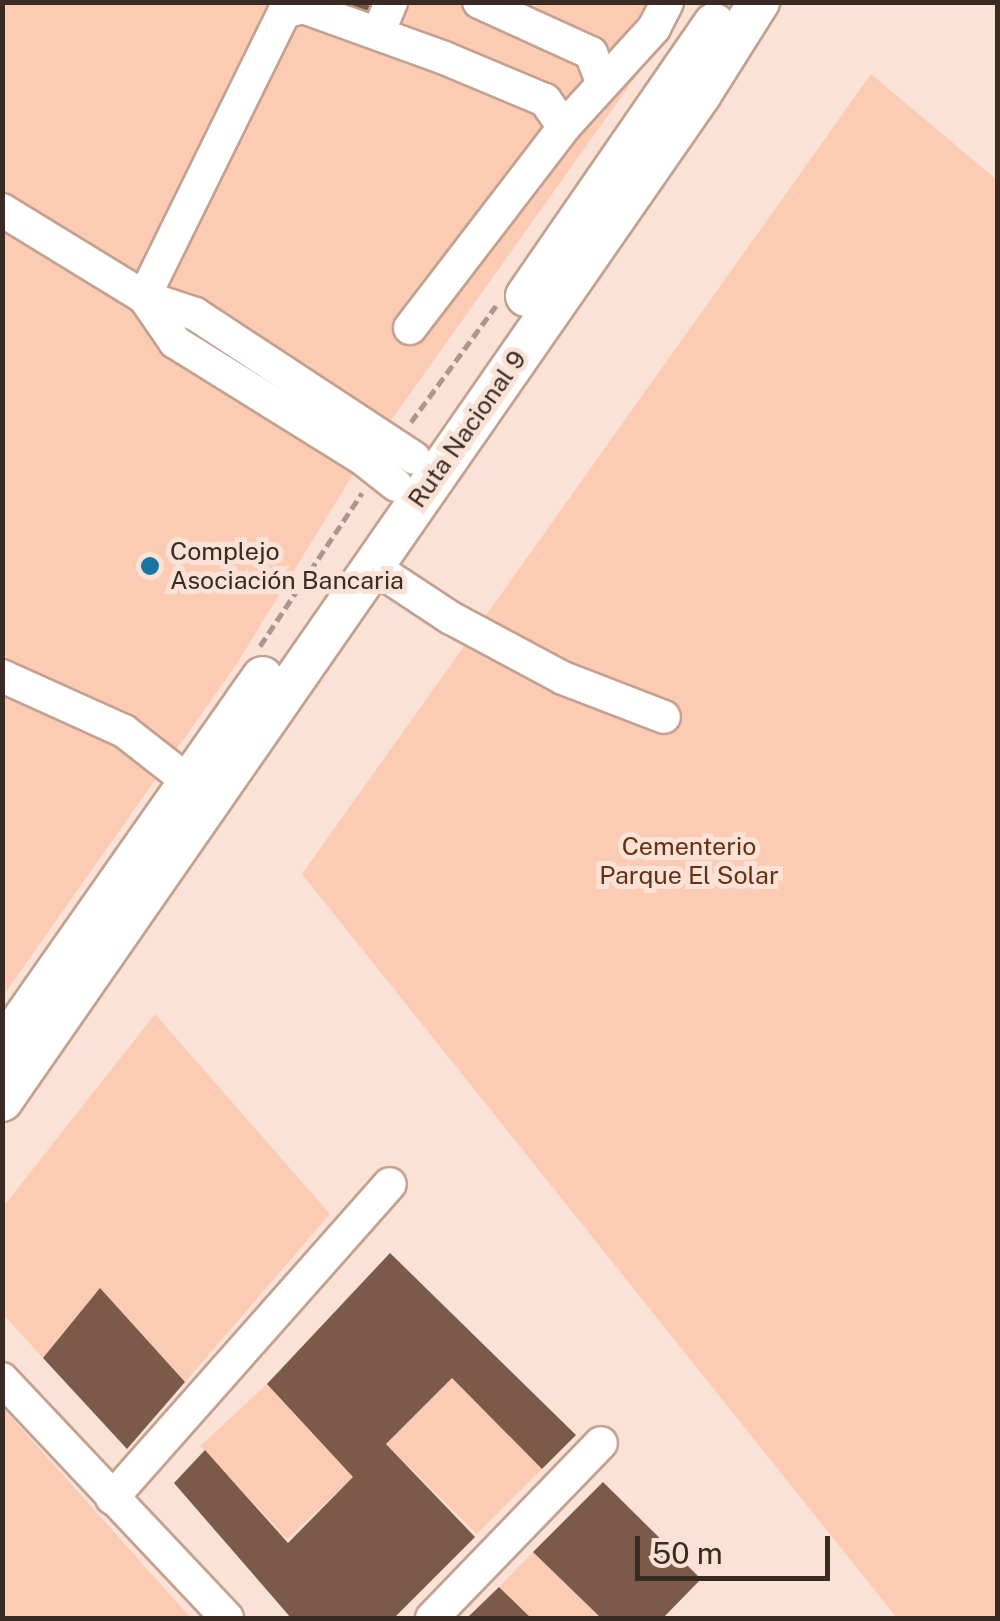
<!DOCTYPE html>
<meta charset="utf-8">
<style>
body{margin:0}
#map{position:relative;width:1000px;height:1621px;overflow:hidden;background:#fae2d7;font-family:"Public Sans",sans-serif}
div>[style]{position:absolute}
.green>*{inset:0;background:#fccbb3;transform-origin:0 0}
.building>*{inset:0;background:#7b5a4a}
.path>*{height:5px;margin-top:-2.5px;transform-origin:0;background:repeating-linear-gradient(90deg,#ab978d 0 10px,transparent 0 15px)}
.roads{filter:drop-shadow(2px 0 #c4a08f) drop-shadow(-2px 0 #c4a08f) drop-shadow(0 2px #c4a08f) drop-shadow(0 -2px #c4a08f)}
.minor>*{height:32px;margin:-16px;padding:0 16px;transform-origin:16px;border-radius:16px;background:#fff}
.major>*{height:40px;margin:-20px;padding:0 20px;transform-origin:20px;border-radius:20px;background:#fff}
.dots>*{width:28px;height:28px;translate:-50% -50%;box-sizing:border-box;border:5px solid #fae2d7;border-radius:50%}
span{translate:-50% -50%;white-space:nowrap;text-align:center;line-height:1.15;-webkit-text-stroke:10px #fae2d7;paint-order:stroke}
.street-label{font-size:25px;color:#392a23}
.poi-label{font-size:25px;color:#392a23}
.left{translate:0 -50%;text-align:left}
.park-label{font-size:25px;color:#673010}
.frame{position:absolute;inset:0;border:5px solid #392a23;pointer-events:none}
.scale{position:absolute;left:635px;top:1536px;width:195px;height:45px;box-sizing:border-box;border:5px solid #392a23;border-top:0;padding-left:12px;font-size:30px;line-height:35px;white-space:nowrap;color:#392a23;-webkit-text-stroke:8px #fae2d7;paint-order:stroke}
</style>
<div id="map">
<div class="green">
<div style="clip-path:polygon(3px 3px,682px 3px,664px 37px,357px 468px,236px 665px,3px 996px)"></div>
<div style="clip-path:polygon(871px 74px,997px 180px,997px 1618px,897px 1618px,302px 874px)"></div>
<div style="clip-path:polygon(155px 1014px,330px 1214px,185px 1382px,100px 1289px,43px 1358px,3px 1314px,3px 1207px)"></div>
<div style="left:452px;top:1378px;width:128px;height:93px;rotate:45deg"></div>
<div style="left:267px;top:1384px;width:127px;height:91px;rotate:47deg"></div>
<div style="clip-path:polygon(2px 1408px,3px 1408px,191px 1618px,3px 1618px)"></div>
<div style="clip-path:polygon(533px 1552px,601px 1618px,531px 1618px,499px 1587px)"></div>
</div>
<div class="building">
<div style="clip-path:polygon(330px 2px,371px 2px,365px 16px)"></div>
<div style="clip-path:polygon(390px 1253px,576px 1435px,542px 1469px,452px 1378px,386px 1444px,475px 1537px,394px 1618px,291px 1618px,174px 1483px,205px 1450px,288px 1543px,353px 1477px,267px 1384px)"></div>
<div style="clip-path:polygon(100px 1288px,185px 1382px,127px 1449px,43px 1358px)"></div>
<div style="clip-path:polygon(603px 1482px,701px 1579px,663px 1618px,601px 1618px,533px 1552px)"></div>
<div style="clip-path:polygon(499px 1587px,531px 1618px,467px 1618px)"></div>
</div>
<div class="path">
<div style="left:411px;top:422px;width:144px;rotate:-53.8deg"></div>
<div style="left:260px;top:646px;width:184px;rotate:-56.3deg"></div>
</div>
<div class="roads">
<div class="minor">
<div style="left:479px;top:2px;width:123px;rotate:24.5deg"></div>
<div style="left:591px;top:53px;width:33px;rotate:69deg"></div>
<div style="left:378px;top:33px;width:34px;rotate:-67deg"></div>
<div style="left:2px;top:210px;width:167px;rotate:31.5deg"></div>
<div style="left:144px;top:297px;width:54px;rotate:18.4deg"></div>
<div style="left:195px;top:314px;width:262px;rotate:33.3deg"></div>
<div style="left:144px;top:297px;width:318px;rotate:-63.8deg"></div>
<div style="left:284px;top:12px;width:20px;rotate:-15deg"></div>
<div style="left:303px;top:7px;width:148px;rotate:19.8deg"></div>
<div style="left:442px;top:57px;width:112px;rotate:22.7deg"></div>
<div style="left:545px;top:100px;width:33px;rotate:55deg"></div>
<div style="left:144px;top:297px;width:55px;rotate:55.4deg"></div>
<div style="left:175px;top:342px;width:221px;rotate:31.9deg"></div>
<div style="left:363px;top:459px;width:42px;rotate:38.2deg"></div>
<div style="left:410px;top:328px;width:253px;rotate:-52.5deg"></div>
<div style="left:564px;top:127px;width:134px;rotate:-47.7deg"></div>
<div style="left:654px;top:28px;width:29px;rotate:-63deg"></div>
<div style="left:372px;top:566px;width:95px;rotate:33.4deg"></div>
<div style="left:451px;top:618px;width:127px;rotate:28.2deg"></div>
<div style="left:563px;top:678px;width:108px;rotate:21.1deg"></div>
<div style="left:2px;top:676px;width:134px;rotate:24.3deg"></div>
<div style="left:124px;top:731px;width:83px;rotate:38.1deg"></div>
<div style="left:2px;top:1379px;width:328px;rotate:46.7deg"></div>
<div style="left:112px;top:1498px;width:419px;rotate:-48.5deg"></div>
<div style="left:432px;top:1618px;width:243px;rotate:-46deg"></div>
</div>
<div class="major">
<div style="left:526px;top:296px;width:331px;rotate:-55.4deg"></div>
<div style="left:2px;top:1049px;width:454px;rotate:-55deg"></div>
<div style="left:2px;top:1101px;width:1226px;rotate:-55.23deg"></div>
<div style="left:701px;top:94px;width:109px;rotate:-57.8deg"></div>
</div>
</div>
<div class="dots">
<div style="left:150px;top:566px;background:#1876a4"></div>
</div>
<div class="street-label">
<span style="left:467px;top:429px;rotate:-55deg">Ruta Nacional 9</span>
</div>
<div class="poi-label">
<span class="left" style="left:170px;top:566px">Complejo<br>Asociación Bancaria</span>
</div>
<div class="park-label">
<span style="left:689px;top:861px">Cementerio<br>Parque El Solar</span>
</div>
<div class="frame"></div>
<div class="scale">50 m</div>
</div>
